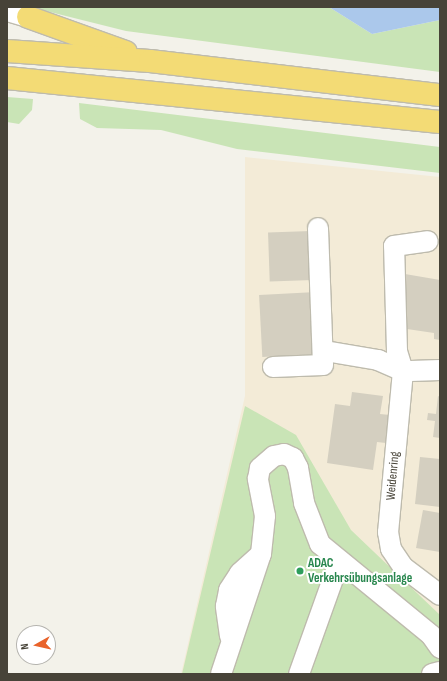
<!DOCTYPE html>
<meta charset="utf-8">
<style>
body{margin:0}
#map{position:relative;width:447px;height:681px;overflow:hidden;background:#f3f2ea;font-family:"Sofia Sans Condensed",sans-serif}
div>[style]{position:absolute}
.commercial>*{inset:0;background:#f3ebd7}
.green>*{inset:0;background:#c9e4b6}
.water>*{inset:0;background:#abc8eb}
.building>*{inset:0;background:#d4cfc0;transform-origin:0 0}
.roads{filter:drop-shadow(1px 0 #bebbad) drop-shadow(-1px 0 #bebbad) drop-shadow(0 1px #bebbad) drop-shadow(0 -1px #bebbad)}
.minor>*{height:20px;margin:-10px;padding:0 10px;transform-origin:10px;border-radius:10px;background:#fff}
.highway>*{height:22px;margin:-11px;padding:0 11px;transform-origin:11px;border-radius:11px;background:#f3db75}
.dots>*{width:11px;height:11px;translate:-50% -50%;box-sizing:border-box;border:2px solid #fff;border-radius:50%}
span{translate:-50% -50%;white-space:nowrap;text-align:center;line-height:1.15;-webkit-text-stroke:4px #fff;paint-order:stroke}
.street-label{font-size:13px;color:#474338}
.leisure-label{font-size:13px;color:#27864d;font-weight:700}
.left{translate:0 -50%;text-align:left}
.frame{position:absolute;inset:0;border:8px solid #474338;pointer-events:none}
.north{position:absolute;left:16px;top:625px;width:40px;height:40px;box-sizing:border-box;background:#fff;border:1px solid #b5b4af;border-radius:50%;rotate:262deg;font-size:11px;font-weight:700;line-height:16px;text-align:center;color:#474338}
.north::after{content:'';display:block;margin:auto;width:14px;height:18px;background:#e9632b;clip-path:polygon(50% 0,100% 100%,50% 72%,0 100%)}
</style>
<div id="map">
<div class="commercial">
<div style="clip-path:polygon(245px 157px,440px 177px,440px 674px,181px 674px,245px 396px)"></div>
</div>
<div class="green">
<div style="clip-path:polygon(30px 7px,329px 7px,372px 34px,440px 20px,440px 72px,126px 31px)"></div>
<div style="clip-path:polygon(7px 97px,33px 99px,32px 110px,19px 124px,7px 122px)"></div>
<div style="clip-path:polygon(79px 103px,440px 147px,440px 173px,237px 149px,161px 130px,97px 128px,80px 119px)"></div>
<div style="clip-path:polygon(245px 406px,296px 435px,351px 530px,440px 615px,440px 674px,182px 674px)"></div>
</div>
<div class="water">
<div style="clip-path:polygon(329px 7px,440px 7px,440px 20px,372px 34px)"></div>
</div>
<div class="building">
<div style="left:311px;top:231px;width:49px;height:43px;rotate:88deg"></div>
<div style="clip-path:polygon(405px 274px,440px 280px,440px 340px,434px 339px,434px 333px,407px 329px)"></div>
<div style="left:316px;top:292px;width:62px;height:57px;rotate:87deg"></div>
<div style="clip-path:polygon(352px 392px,383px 396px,380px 414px,390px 415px,386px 443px,377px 442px,373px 470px,327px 463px,335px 404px,350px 406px)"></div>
<div style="clip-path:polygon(438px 396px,440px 397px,440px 438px,433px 437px,435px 421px,427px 420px,428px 413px,436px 414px)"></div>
<div style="clip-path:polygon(420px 457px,440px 459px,440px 507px,415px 504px)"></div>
<div style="clip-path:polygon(423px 510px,440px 513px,440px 552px,416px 548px)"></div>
</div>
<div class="roads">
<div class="minor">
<div style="left:7px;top:11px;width:22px;rotate:16deg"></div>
<div style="left:325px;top:351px;width:54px;rotate:9.6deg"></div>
<div style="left:378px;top:360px;width:27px;rotate:24deg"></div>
<div style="left:273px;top:367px;width:50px;rotate:-2.3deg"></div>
<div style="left:323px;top:365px;width:137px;rotate:-92.1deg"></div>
<div style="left:440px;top:370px;width:37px;rotate:178deg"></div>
<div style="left:403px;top:371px;width:162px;rotate:95.3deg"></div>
<div style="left:388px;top:532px;width:17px;rotate:80deg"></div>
<div style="left:391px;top:549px;width:22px;rotate:56deg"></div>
<div style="left:403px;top:567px;width:46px;rotate:37.1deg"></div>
<div style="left:403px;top:371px;width:21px;rotate:-107deg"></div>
<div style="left:397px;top:351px;width:105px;rotate:-91.6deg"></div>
<div style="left:394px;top:246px;width:34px;rotate:-8deg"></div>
<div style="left:230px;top:636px;width:30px;rotate:-98deg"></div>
<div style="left:226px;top:606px;width:16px;rotate:-79deg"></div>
<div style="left:229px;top:590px;width:20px;rotate:-57deg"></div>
<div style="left:240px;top:573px;width:28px;rotate:-42deg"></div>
<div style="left:221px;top:674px;width:126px;rotate:-71.6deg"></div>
<div style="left:261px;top:554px;width:38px;rotate:-84deg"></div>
<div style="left:265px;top:516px;width:38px;rotate:-101deg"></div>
<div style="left:258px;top:479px;width:11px;rotate:-80deg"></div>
<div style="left:260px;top:468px;width:18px;rotate:-41deg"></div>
<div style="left:274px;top:456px;width:10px;rotate:-11deg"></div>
<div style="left:284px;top:454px;width:10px;rotate:24deg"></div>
<div style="left:293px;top:458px;width:11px;rotate:63deg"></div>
<div style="left:298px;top:468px;width:36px;rotate:80deg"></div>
<div style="left:304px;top:503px;width:44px;rotate:68.7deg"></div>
<div style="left:320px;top:544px;width:144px;rotate:39.3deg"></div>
<div style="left:431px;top:635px;width:16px;rotate:55deg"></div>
<div style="left:299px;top:674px;width:119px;rotate:-70.3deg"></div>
<div style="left:432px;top:674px;width:8px;rotate:-14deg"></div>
</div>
<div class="highway">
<div style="left:28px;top:17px;width:104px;rotate:19.7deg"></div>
<div style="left:7px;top:51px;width:143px;rotate:4deg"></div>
<div style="left:150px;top:61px;width:292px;rotate:6.7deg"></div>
<div style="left:7px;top:78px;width:435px;rotate:5.8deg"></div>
</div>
</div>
<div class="dots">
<div style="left:300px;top:571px;background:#2e9e5b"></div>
</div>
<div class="street-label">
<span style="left:393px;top:476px;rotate:-85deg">Weidenring</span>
</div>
<div class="leisure-label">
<span class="left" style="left:308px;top:571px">ADAC<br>Verkehrsübungsanlage</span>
</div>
<div class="frame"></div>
<div class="north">N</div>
</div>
